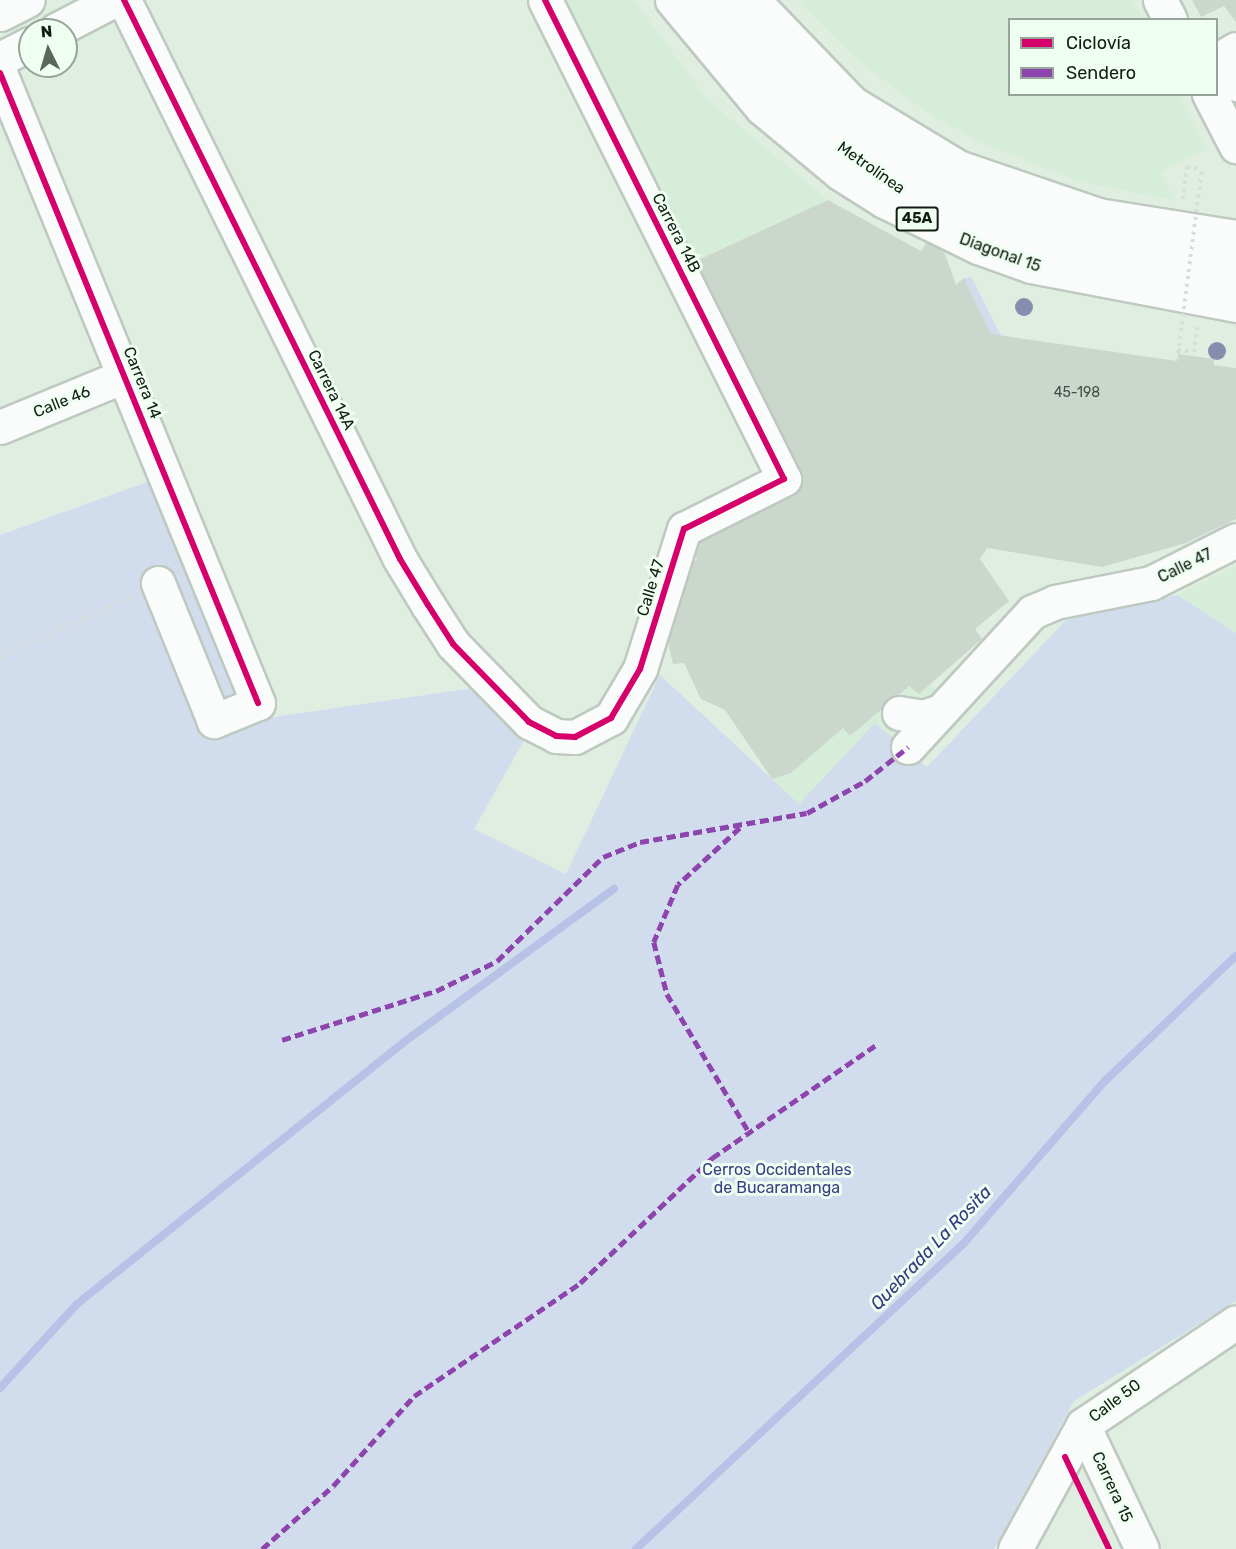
<!DOCTYPE html>
<meta charset="utf-8">
<style>
body{margin:0}
#map{position:relative;width:1236px;height:1549px;overflow:hidden;background:#e0eee2;font-family:Rubik,sans-serif}
div>[style]{position:absolute}
.built>*{inset:0;background:#d6edda}
.green>*{inset:0;background:#d1dced}
.stream>*{height:8px;margin:-4px;padding:0 4px;transform-origin:4px;border-radius:4px;background:#b7c2e7}
.building>*{inset:0;background:#cbd6cd}
.path>*{height:4px;margin-top:-2px;transform-origin:0;background:repeating-linear-gradient(90deg,#d9ddda 0 3px,transparent 0 7.5px)}
.roads{filter:drop-shadow(2px 0 #bec9c0) drop-shadow(-2px 0 #bec9c0) drop-shadow(0 2px #bec9c0) drop-shadow(0 -2px #bec9c0)}
.minor>*{height:33px;margin:-16.5px;padding:0 16.5px;transform-origin:16.5px;border-radius:16.5px;background:#fafcfb}
.major>*{height:33px;margin:-16.5px;padding:0 16.5px;transform-origin:16.5px;border-radius:16.5px;background:#fafcfb}
.path-bridge>*{height:4px;margin-top:-2px;transform-origin:0;background:repeating-linear-gradient(90deg,#d9ddda 0 3px,transparent 0 7.5px)}
.quiet>*{height:4.5px;margin-top:-2.25px;transform-origin:0;background:repeating-linear-gradient(90deg,#8e44ad 0 9px,transparent 0 13.5px)}
.cycleway>*{height:6px;margin:-3px;padding:0 3px;transform-origin:3px;border-radius:3px;background:#d6006c}
.trees>*{width:18px;height:18px;margin:-9px;border-radius:50%;background:#858eae}
span{translate:-50% -50%;white-space:nowrap;text-align:center;line-height:1.15;-webkit-text-stroke:6px #eefef1;paint-order:stroke}
.number-label{font-size:14px;color:#424c44}
.number-label span{-webkit-text-stroke-width:0}
.shield-label span{padding:2px 4px;background:#eefef1;border:2px solid;border-radius:4px;-webkit-text-stroke-width:0}
.shield-label{font-size:15px;color:#131c15;font-weight:700}
.street-label{font-size:16px;color:#131c15}
.park-label{font-size:16px;color:#3a3f84}
.water-label{font-size:18px;color:#35397f;font-style:italic}
.legend{position:absolute;left:1008px;top:18px;width:210px;height:78px;box-sizing:border-box;background:#eefef1;border:2px solid #96a499;margin:0;padding:8px 10px;list-style:none;font-size:18px;color:#131c15}
.legend li{display:flex;align-items:center;gap:12px;height:30px}
.legend b{width:30px;border:2px solid #96a499}
.north{position:absolute;left:18px;top:18px;width:60px;height:60px;box-sizing:border-box;background:#eefef1;border:2px solid #96a499;border-radius:50%;rotate:355deg;font-size:16px;font-weight:700;line-height:24px;text-align:center;color:#131c15}
.north::after{content:'';display:block;margin:auto;width:21px;height:27px;background:#5b665d;clip-path:polygon(50% 0,100% 100%,50% 72%,0 100%)}
</style>
<div id="map">
<div class="built">
<div style="clip-path:polygon(561px 0,634px 0,707px 99px,828px 200px,694px 262px)"></div>
<div style="clip-path:polygon(796px 0,1133px 0,1143px 19px,1010px 20px,1010px 94px,1179px 95px,1206px 149px,1161px 172px,1174px 200px,1079px 182px,978px 141px,925px 111px,860px 62px)"></div>
<div style="clip-path:polygon(1236px 565px,1236px 633px,1177px 595px)"></div>
<div style="clip-path:polygon(930px 685px,944px 693px,900px 744px,875px 724px,799px 804px,772px 779px,791px 773px,843px 728px,850px 736px,909px 686px,919px 694px)"></div>
</div>
<div class="green">
<div style="clip-path:polygon(971px 277px,1001px 336px,991px 334px,964px 278px)"></div>
<div style="clip-path:polygon(153px 480px,254px 720px,473px 688px,528px 733px,474px 829px,566px 874px,660px 675px,799px 804px,875px 723px,927px 767px,1066px 620px,1177px 595px,1236px 633px,1236px 1301px,1074px 1401px,994px 1549px,0 1549px,0 535px)"></div>
</div>
<div class="stream">
<div style="left:0;top:1388px;width:114px;rotate:-47.5deg"></div>
<div style="left:77px;top:1304px;width:419px;rotate:-38.7deg"></div>
<div style="left:404px;top:1042px;width:260px;rotate:-36.1deg"></div>
<div style="left:636px;top:1549px;width:449px;rotate:-43deg"></div>
<div style="left:964px;top:1243px;width:215px;rotate:-49deg"></div>
<div style="left:1105px;top:1081px;width:181px;rotate:-43.7deg"></div>
</div>
<div class="building">
<div style="clip-path:polygon(1192px 0,1236px 0,1236px 22px,1224px 6px,1201px 17px)"></div>
<div style="clip-path:polygon(828px 200px,921px 251px,930px 237px,945px 254px,956px 285px,964px 278px,991px 334px,1177px 361px,1178px 354px,1214px 359px,1214px 365px,1236px 368px,1236px 519px,1186px 543px,1102px 567px,987px 548px,980px 559px,1009px 601px,975px 629px,982px 639px,919px 694px,909px 686px,850px 736px,843px 728px,791px 773px,772px 779px,725px 710px,701px 699px,684px 663px,673px 664px,664px 623px,674px 592px,683px 591px,679px 569px,697px 560px,692px 543px,794px 492px,800px 476px,694px 262px)"></div>
</div>
<div class="path">
<div style="left:1183px;top:199px;width:32px;rotate:-83deg"></div>
<div style="left:1187px;top:167px;width:15px;rotate:8deg"></div>
<div style="left:1178px;top:350px;width:16px;rotate:7deg"></div>
<div style="left:1194px;top:352px;width:25px;rotate:-83deg"></div>
<div style="left:0;top:658px;width:146px;rotate:-25.2deg"></div>
</div>
<div class="roads">
<div class="minor">
<div style="left:124px;top:0;width:623px;rotate:63.72deg"></div>
<div style="left:400px;top:559px;width:54px;rotate:58.7deg"></div>
<div style="left:428px;top:605px;width:46px;rotate:57.3deg"></div>
<div style="left:453px;top:644px;width:109px;rotate:45.7deg"></div>
<div style="left:529px;top:722px;width:30px;rotate:27deg"></div>
<div style="left:556px;top:736px;width:19px;rotate:3deg"></div>
<div style="left:575px;top:737px;width:41px;rotate:-27.8deg"></div>
<div style="left:611px;top:718px;width:57px;rotate:-59.4deg"></div>
<div style="left:640px;top:669px;width:147px;rotate:-72.6deg"></div>
<div style="left:684px;top:529px;width:112px;rotate:-26.6deg"></div>
<div style="left:784px;top:479px;width:535px;rotate:-116.52deg"></div>
<div style="left:697px;top:0;width:104px;rotate:50.8deg"></div>
<div style="left:763px;top:81px;width:67px;rotate:42.6deg"></div>
<div style="left:812px;top:126px;width:120px;rotate:35.1deg"></div>
<div style="left:910px;top:195px;width:107px;rotate:24.2deg"></div>
<div style="left:1008px;top:239px;width:115px;rotate:13.6deg"></div>
<div style="left:1120px;top:266px;width:117px;rotate:8.8deg"></div>
<div style="left:731px;top:0;width:106px;rotate:50deg"></div>
<div style="left:799px;top:81px;width:97px;rotate:40.4deg"></div>
<div style="left:873px;top:144px;width:48px;rotate:33deg"></div>
<div style="left:913px;top:170px;width:118px;rotate:23.5deg"></div>
<div style="left:1021px;top:217px;width:59px;rotate:15.7deg"></div>
<div style="left:1078px;top:233px;width:160px;rotate:9.3deg"></div>
<div style="left:1160px;top:0;width:22px;rotate:63deg"></div>
<div style="left:1216px;top:61px;width:23px;rotate:-31deg"></div>
<div style="left:0;top:73px;width:681px;rotate:67.73deg"></div>
<div style="left:258px;top:703px;width:48px;rotate:157.8deg"></div>
<div style="left:214px;top:721px;width:149px;rotate:-112.1deg"></div>
<div style="left:1216px;top:73px;width:23px;rotate:29deg"></div>
<div style="left:1209px;top:94px;width:59px;rotate:62.6deg"></div>
<div style="left:0;top:427px;width:134px;rotate:-22.4deg"></div>
<div style="left:899px;top:713px;width:24px;rotate:9deg"></div>
<div style="left:923px;top:717px;width:16px;rotate:-18deg"></div>
<div style="left:908px;top:747px;width:183px;rotate:-47.4deg"></div>
<div style="left:1032px;top:612px;width:25px;rotate:-23deg"></div>
<div style="left:1055px;top:602px;width:98px;rotate:-11.2deg"></div>
<div style="left:1151px;top:583px;width:95px;rotate:-26.8deg"></div>
<div style="left:1083px;top:1425px;width:137px;rotate:64.6deg"></div>
<div style="left:1015px;top:1549px;width:141px;rotate:-61.3deg"></div>
<div style="left:1083px;top:1425px;width:184px;rotate:-33.9deg"></div>
</div>
<div class="major">
<div style="left:672px;top:0;width:141px;rotate:50.2deg"></div>
<div style="left:762px;top:108px;width:102px;rotate:39.8deg"></div>
<div style="left:840px;top:173px;width:52px;rotate:32.5deg"></div>
<div style="left:884px;top:201px;width:105px;rotate:26.1deg"></div>
<div style="left:978px;top:247px;width:56px;rotate:19.7deg"></div>
<div style="left:1031px;top:266px;width:209px;rotate:10.8deg"></div>
<div style="left:753px;top:0;width:143px;rotate:46.1deg"></div>
<div style="left:852px;top:103px;width:124px;rotate:31.1deg"></div>
<div style="left:958px;top:167px;width:148px;rotate:18.9deg"></div>
<div style="left:1098px;top:215px;width:140px;rotate:9.1deg"></div>
<div style="left:0;top:14px;width:31px;rotate:-27deg"></div>
<div style="left:56px;top:30px;width:65px;rotate:-27.3deg"></div>
<div style="left:0;top:59px;width:34px;rotate:-27deg"></div>
</div>
</div>
<div class="path-bridge">
<div style="left:1177px;top:361px;width:194px;rotate:-82.6deg"></div>
</div>
<div class="quiet">
<div style="left:740px;top:828px;width:84px;rotate:137.4deg"></div>
<div style="left:678px;top:885px;width:62px;rotate:112.8deg"></div>
<div style="left:654px;top:942px;width:54px;rotate:76deg"></div>
<div style="left:667px;top:994px;width:161px;rotate:59.3deg"></div>
<div style="left:282px;top:1040px;width:162px;rotate:-17.7deg"></div>
<div style="left:436px;top:991px;width:68px;rotate:-26.2deg"></div>
<div style="left:497px;top:961px;width:148px;rotate:-44.5deg"></div>
<div style="left:603px;top:857px;width:40px;rotate:-22deg"></div>
<div style="left:640px;top:842px;width:169px;rotate:-9.9deg"></div>
<div style="left:807px;top:813px;width:66px;rotate:-28.9deg"></div>
<div style="left:865px;top:781px;width:55px;rotate:-38.3deg"></div>
<div style="left:262px;top:1549px;width:95px;rotate:-41.6deg"></div>
<div style="left:333px;top:1486px;width:121px;rotate:-48deg"></div>
<div style="left:414px;top:1396px;width:201px;rotate:-34.2deg"></div>
<div style="left:580px;top:1283px;width:182px;rotate:-43.4deg"></div>
<div style="left:712px;top:1158px;width:199px;rotate:-34.6deg"></div>
</div>
<div class="cycleway">
<div style="left:124px;top:0;width:623px;rotate:63.72deg"></div>
<div style="left:400px;top:559px;width:54px;rotate:58.7deg"></div>
<div style="left:428px;top:605px;width:46px;rotate:57.3deg"></div>
<div style="left:453px;top:644px;width:109px;rotate:45.7deg"></div>
<div style="left:529px;top:722px;width:30px;rotate:27deg"></div>
<div style="left:556px;top:736px;width:19px;rotate:3deg"></div>
<div style="left:575px;top:737px;width:41px;rotate:-27.8deg"></div>
<div style="left:611px;top:718px;width:57px;rotate:-59.4deg"></div>
<div style="left:640px;top:669px;width:147px;rotate:-72.6deg"></div>
<div style="left:684px;top:529px;width:112px;rotate:-26.6deg"></div>
<div style="left:784px;top:479px;width:535px;rotate:-116.52deg"></div>
<div style="left:0;top:73px;width:681px;rotate:67.73deg"></div>
<div style="left:1065px;top:1457px;width:102px;rotate:64.4deg"></div>
</div>
<div class="trees">
<div style="left:1024px;top:307px"></div>
<div style="left:1217px;top:351px"></div>
</div>
<div class="number-label">
<span style="left:1077px;top:393px">45-198</span>
</div>
<div class="shield-label">
<span style="left:917px;top:219px">45A</span>
</div>
<div class="street-label">
<span style="left:871px;top:168px;rotate:35deg">Metrolínea</span>
<span style="left:676px;top:233px;rotate:63deg">Carrera 14B</span>
<span style="left:1000px;top:253px;rotate:20deg">Diagonal 15</span>
<span style="left:142px;top:383px;rotate:68deg">Carrera 14</span>
<span style="left:331px;top:390px;rotate:64deg">Carrera 14A</span>
<span style="left:62px;top:402px;rotate:-22deg">Calle 46</span>
<span style="left:1185px;top:566px;rotate:-26deg">Calle 47</span>
<span style="left:651px;top:588px;rotate:-73deg">Calle 47</span>
<span style="left:1115px;top:1401px;rotate:-37deg">Calle 50</span>
<span style="left:1112px;top:1487px;rotate:65deg">Carrera 15</span>
</div>
<div class="park-label">
<span style="left:777px;top:1179px">Cerros Occidentales<br>de Bucaramanga</span>
</div>
<div class="water-label">
<span style="left:931px;top:1248px;rotate:-46deg">Quebrada La Rosita</span>
</div>
<ul class="legend">
<li><b style="height:8px;background:#d6006c"></b>Ciclovía</li>
<li><b style="height:8px;background:#8e44ad"></b>Sendero</li>
</ul>
<div class="north">N</div>
</div>
